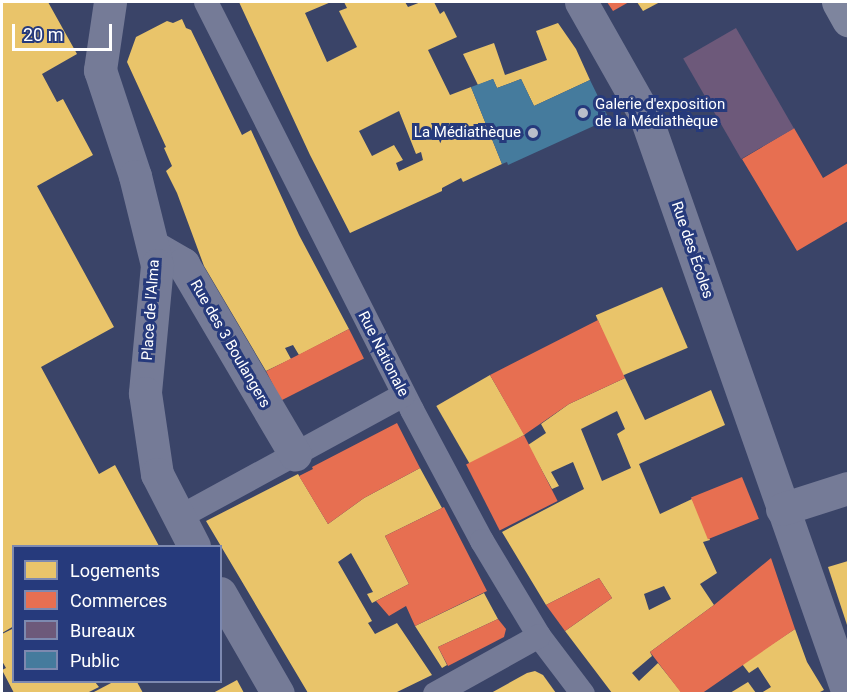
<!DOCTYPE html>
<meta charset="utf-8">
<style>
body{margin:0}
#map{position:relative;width:850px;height:695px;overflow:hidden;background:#3a4468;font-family:Roboto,sans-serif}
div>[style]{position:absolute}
.homes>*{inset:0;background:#e9c46a;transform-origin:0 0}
.shops>*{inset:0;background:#e76f51;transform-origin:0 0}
.offices>*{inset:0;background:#6d597a;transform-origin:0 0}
.public>*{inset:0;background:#457b9d}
.pedestrian>*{height:24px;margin:-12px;padding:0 12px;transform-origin:12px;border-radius:12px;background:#757b97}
.minor>*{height:33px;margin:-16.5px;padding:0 16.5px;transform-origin:16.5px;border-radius:16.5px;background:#757b97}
.tertiary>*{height:33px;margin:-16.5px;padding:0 16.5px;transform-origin:16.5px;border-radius:16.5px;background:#757b97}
.primary>*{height:33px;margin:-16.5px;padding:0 16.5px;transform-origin:16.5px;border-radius:16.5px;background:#7e859e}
.dots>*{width:16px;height:16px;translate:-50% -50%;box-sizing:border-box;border:3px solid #263a7c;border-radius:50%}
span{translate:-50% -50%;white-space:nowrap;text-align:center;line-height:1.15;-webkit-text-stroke:6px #263a7c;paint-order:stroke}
.poi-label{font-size:15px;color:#fff}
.left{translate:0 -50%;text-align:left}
.right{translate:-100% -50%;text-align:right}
.street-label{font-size:15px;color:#fff}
.frame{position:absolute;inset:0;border:3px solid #fff;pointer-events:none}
.legend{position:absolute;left:12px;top:545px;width:210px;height:138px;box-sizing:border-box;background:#263a7c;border:2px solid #7d89b0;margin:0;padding:8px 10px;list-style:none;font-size:18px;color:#fff}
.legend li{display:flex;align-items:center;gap:12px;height:30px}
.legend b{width:30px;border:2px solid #7d89b0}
.scale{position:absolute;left:12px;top:24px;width:100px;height:27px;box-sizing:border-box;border:3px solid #fff;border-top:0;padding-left:8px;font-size:18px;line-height:21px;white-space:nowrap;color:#fff;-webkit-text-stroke:4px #263a7c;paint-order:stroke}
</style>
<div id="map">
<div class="homes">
<div style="clip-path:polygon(2px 2px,48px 2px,77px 54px,42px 74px,57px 102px,63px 99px,93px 155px,37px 186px,114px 327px,41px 367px,99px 474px,115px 465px,159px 546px,14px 546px,14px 626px,2px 633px)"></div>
<div style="clip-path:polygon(evenodd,239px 2px,331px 2px,305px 13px,327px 62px,357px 47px,339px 11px,347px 8px,344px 2px,405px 2px,408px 7px,421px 2px,434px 2px,440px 14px,444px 11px,457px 37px,428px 50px,450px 95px,471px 87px,502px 164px,463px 182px,461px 178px,442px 188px,442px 191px,350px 233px,310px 155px,239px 2px,399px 111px,416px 154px,421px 152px,423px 160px,399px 171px,396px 163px,403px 160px,394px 145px,372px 156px,359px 131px,399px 111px)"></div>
<div style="clip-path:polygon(637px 2px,660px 2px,643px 11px)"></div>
<div style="clip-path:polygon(182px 19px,186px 28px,191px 30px,242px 135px,251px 130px,299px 235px,349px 329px,299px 355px,293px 345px,285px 348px,291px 359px,266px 371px,204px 266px,177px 193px,166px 171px,172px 166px,164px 148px,166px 147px,127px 62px,136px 37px,167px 21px,173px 23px)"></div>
<div style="clip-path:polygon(558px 23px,576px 49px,590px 80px,534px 106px,521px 79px,497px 88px,493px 79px,478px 85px,463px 54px,494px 43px,505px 75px,547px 60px,536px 31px)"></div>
<div style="left:662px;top:287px;width:66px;height:72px;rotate:67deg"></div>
<div style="left:490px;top:375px;width:69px;height:62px;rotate:60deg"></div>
<div style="clip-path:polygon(evenodd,625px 378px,645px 420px,711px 390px,725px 425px,639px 464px,660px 514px,692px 499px,710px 540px,703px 542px,717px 573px,700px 584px,714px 605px,650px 652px,652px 656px,632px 673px,639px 681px,658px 663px,682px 693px,612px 693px,565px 631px,612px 598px,599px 578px,546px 605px,502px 532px,584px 489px,573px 462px,551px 472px,559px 486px,552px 489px,528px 445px,546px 433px,541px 424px,569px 404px,625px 378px,617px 411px,625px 429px,617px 434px,631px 468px,602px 481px,581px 429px,617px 411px,625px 378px,664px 586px,671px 599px,649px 610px,644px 594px,664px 586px)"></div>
<div style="clip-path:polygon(420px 468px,442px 508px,385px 536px,409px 584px,372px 603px,367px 594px,373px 592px,351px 553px,338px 562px,372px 621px,368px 623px,375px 634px,397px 623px,432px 675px,395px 693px,308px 693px,206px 521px,298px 474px,328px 524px,364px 498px)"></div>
<div style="clip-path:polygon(848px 561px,848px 628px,828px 567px)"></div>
<div style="clip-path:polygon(484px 593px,498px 619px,438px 647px,447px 665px,442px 668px,415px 626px)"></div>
<div style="clip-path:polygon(14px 628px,14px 682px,95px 682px,99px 687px,87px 693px,14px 693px,2px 670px,6px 668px,2px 661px,2px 634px)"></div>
<div style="clip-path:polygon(795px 629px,807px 662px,824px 690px,818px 693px,761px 693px,771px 687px,758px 667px,749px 673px,742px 664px)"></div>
<div style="clip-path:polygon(535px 671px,543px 675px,556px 693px,491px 693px,527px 673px)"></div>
<div style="clip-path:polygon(237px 680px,244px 693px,213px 693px)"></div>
<div style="clip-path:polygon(113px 682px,137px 682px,143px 693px,92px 693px)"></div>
<div style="clip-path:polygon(748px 682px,756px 693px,730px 693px)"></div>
</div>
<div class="shops">
<div style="clip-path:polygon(607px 2px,629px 2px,613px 11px)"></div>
<div style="clip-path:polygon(794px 128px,823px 178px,848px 163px,848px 221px,797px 251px,742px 159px)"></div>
<div style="clip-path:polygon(598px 320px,625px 378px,569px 404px,524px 435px,490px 375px)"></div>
<div style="left:349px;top:329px;width:33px;height:93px;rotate:63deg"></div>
<div style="clip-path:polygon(397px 423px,420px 468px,364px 498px,328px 524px,299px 476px,313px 469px,312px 467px)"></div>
<div style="left:524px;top:435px;width:74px;height:65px;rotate:63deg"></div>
<div style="left:742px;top:477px;width:45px;height:55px;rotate:68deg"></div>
<div style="clip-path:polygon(444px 507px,487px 591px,415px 626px,406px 606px,389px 616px,376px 601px,409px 584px,385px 536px)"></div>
<div style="clip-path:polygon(771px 558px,795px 629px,701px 694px,682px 694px,650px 652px,714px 605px)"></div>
<div style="clip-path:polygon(599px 578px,612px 598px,565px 631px,546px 605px)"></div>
<div style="clip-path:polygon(498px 619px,506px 629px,504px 637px,448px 666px,438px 647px)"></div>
</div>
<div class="offices">
<div style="left:736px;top:28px;width:116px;height:61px;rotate:60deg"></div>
</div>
<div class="public">
<div style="clip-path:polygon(493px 79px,497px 88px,521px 79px,534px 106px,590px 80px,609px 119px,508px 165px,507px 162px,502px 164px,471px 87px)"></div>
</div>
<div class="pedestrian">
<div style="left:206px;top:2px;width:457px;rotate:63.2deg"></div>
<div style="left:412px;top:410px;width:149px;rotate:61.9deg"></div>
<div style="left:482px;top:541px;width:111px;rotate:59deg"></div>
<div style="left:539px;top:636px;width:73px;rotate:52.8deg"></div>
<div style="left:178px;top:518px;width:257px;rotate:-28.6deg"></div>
<div style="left:435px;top:694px;width:119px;rotate:-29.1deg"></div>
</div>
<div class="minor">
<div style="left:581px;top:2px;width:130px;rotate:60.5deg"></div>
<div style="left:645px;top:115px;width:613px;rotate:70.65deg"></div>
<div style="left:154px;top:247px;width:34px;rotate:30deg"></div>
<div style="left:183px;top:264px;width:221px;rotate:59.5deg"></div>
<div style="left:782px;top:509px;width:69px;rotate:-17.7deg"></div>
</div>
<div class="tertiary">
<div style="left:110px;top:2px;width:69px;rotate:98.4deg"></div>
<div style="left:100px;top:70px;width:112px;rotate:71.7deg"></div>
<div style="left:135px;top:176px;width:92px;rotate:76.1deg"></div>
<div style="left:157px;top:265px;width:129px;rotate:95.4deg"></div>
<div style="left:145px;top:393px;width:82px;rotate:81.6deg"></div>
<div style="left:157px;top:474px;width:81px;rotate:62.8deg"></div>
<div style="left:220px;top:593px;width:116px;rotate:60.1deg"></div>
</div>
<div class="primary">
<div style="left:838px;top:2px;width:21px;rotate:61deg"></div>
</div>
<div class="dots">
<div style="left:583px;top:113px;background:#babeca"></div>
<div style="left:533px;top:133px;background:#babeca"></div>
</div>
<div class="poi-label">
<span class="left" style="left:595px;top:113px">Galerie d'exposition<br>de la Médiathèque</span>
<span class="right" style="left:521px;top:133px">La Médiathèque</span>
</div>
<div class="street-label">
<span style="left:692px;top:250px;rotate:71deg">Rue des Écoles</span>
<span style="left:151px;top:310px;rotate:-86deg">Place de l'Alma</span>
<span style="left:230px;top:344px;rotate:60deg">Rue des 3 Boulangers</span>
<span style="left:383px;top:354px;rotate:63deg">Rue Nationale</span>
</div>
<div class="frame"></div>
<ul class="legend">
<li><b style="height:16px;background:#e9c46a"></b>Logements</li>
<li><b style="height:16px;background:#e76f51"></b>Commerces</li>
<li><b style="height:16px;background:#6d597a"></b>Bureaux</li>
<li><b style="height:16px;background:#457b9d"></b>Public</li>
</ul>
<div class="scale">20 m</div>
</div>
